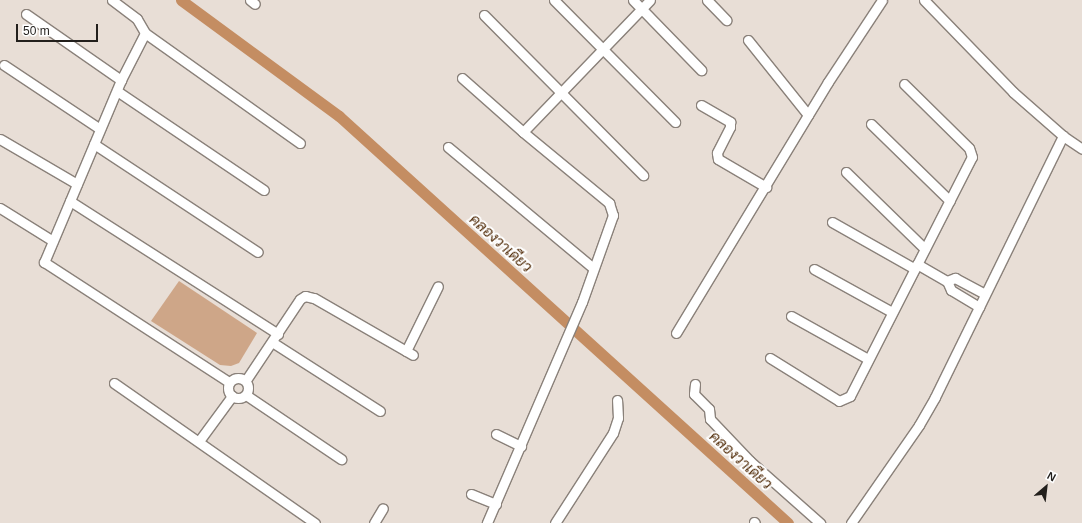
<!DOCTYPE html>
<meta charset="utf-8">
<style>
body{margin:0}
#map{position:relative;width:1082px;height:523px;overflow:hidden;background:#e8ded6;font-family:Arial,Sarabun,sans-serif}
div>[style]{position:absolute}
.green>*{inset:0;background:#cea688}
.canal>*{height:11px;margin:-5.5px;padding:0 5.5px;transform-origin:5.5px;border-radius:5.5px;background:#c48d62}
.roads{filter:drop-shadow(1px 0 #8a817a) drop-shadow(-1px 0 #8a817a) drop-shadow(0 1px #8a817a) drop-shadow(0 -1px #8a817a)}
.street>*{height:9px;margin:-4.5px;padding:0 4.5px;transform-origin:4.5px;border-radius:4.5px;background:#fff}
.street>.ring{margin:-4.5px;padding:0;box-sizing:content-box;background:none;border:9px solid #fff;border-radius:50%}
span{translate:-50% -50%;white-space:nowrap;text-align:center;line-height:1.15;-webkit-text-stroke:4px #fff;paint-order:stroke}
.water-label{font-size:15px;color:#522d0a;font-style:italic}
.north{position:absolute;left:1026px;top:467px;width:40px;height:40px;-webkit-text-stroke:3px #fff;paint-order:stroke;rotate:28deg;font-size:11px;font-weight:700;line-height:16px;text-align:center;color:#221f1c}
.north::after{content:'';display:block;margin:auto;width:14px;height:18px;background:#221f1c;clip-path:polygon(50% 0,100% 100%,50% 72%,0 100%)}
.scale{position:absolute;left:16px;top:24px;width:82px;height:18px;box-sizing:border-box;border:2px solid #221f1c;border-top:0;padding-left:5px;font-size:12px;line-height:14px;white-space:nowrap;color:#221f1c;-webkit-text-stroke:3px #fff;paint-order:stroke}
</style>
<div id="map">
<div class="green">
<div style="clip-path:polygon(179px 281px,257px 333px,239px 363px,231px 366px,220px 365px,151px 321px)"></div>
</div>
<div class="canal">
<div style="left:181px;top:0;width:196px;rotate:36.3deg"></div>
<div style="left:339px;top:116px;width:606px;rotate:42.19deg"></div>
</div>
<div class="roads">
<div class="street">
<div style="left:112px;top:0;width:31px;rotate:37deg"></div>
<div style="left:137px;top:19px;width:16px;rotate:60deg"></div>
<div style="left:145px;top:33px;width:53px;rotate:117.1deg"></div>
<div style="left:121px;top:80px;width:198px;rotate:112.9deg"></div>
<div style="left:44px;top:262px;width:221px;rotate:33deg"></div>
<div style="left:250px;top:0;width:6px;rotate:39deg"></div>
<div style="left:554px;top:0;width:172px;rotate:45.2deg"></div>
<div style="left:633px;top:0;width:98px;rotate:45.8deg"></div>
<div style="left:707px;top:0;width:28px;rotate:46deg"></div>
<div style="left:924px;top:0;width:128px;rotate:45.9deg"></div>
<div style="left:1013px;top:92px;width:67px;rotate:41.3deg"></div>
<div style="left:1063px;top:136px;width:23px;rotate:34deg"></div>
<div style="left:26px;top:14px;width:116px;rotate:34.8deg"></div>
<div style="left:484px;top:15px;width:226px;rotate:45.2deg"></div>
<div style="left:145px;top:33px;width:190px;rotate:35.4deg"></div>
<div style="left:748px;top:40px;width:96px;rotate:51.3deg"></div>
<div style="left:4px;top:65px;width:115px;rotate:33.7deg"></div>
<div style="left:462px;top:78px;width:81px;rotate:41.5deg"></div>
<div style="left:523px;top:132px;width:112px;rotate:39.5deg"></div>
<div style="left:609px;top:203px;width:13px;rotate:72deg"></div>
<div style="left:613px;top:215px;width:92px;rotate:109.6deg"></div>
<div style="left:582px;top:302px;width:241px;rotate:113.3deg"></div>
<div style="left:117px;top:91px;width:177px;rotate:34deg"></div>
<div style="left:701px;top:105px;width:34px;rotate:30deg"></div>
<div style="left:730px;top:122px;width:5px;rotate:90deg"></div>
<div style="left:730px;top:127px;width:29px;rotate:117deg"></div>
<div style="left:717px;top:153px;width:6px;rotate:81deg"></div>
<div style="left:718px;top:159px;width:56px;rotate:30.3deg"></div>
<div style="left:871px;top:124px;width:110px;rotate:44.3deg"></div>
<div style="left:523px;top:132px;width:183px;rotate:-46.1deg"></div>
<div style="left:0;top:139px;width:89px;rotate:30.3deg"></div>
<div style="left:94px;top:144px;width:196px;rotate:33.4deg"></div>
<div style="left:448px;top:147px;width:187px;rotate:39.8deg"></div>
<div style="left:846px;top:172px;width:110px;rotate:44.3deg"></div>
<div style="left:70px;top:201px;width:247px;rotate:32.6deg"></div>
<div style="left:0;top:208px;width:62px;rotate:31.9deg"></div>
<div style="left:832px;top:222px;width:95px;rotate:29.5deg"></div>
<div style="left:917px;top:264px;width:34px;rotate:30deg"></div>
<div style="left:947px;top:281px;width:10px;rotate:66deg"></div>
<div style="left:951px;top:290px;width:33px;rotate:31deg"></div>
<div style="left:814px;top:269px;width:89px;rotate:28.9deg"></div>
<div style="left:947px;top:281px;width:9px;rotate:-21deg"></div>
<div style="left:955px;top:278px;width:34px;rotate:28deg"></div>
<div style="left:791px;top:316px;width:88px;rotate:29.2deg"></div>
<div style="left:676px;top:333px;width:293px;rotate:-58.8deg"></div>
<div style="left:828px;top:82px;width:98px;rotate:-56.6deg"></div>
<div style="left:272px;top:342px;width:128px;rotate:32.6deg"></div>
<div style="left:406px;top:351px;width:72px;rotate:-63.8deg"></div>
<div style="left:770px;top:358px;width:81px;rotate:31.9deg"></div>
<div style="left:839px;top:401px;width:12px;rotate:-24deg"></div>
<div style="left:850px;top:396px;width:268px;rotate:-63deg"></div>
<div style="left:972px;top:157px;width:9px;rotate:-108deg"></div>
<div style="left:969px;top:148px;width:91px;rotate:-135.4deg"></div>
<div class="ring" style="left:228px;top:378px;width:11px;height:11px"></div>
<div style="left:246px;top:380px;width:97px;rotate:-56.3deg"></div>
<div style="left:300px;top:299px;width:6px;rotate:-31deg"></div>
<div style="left:305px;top:296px;width:9px;rotate:13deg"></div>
<div style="left:314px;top:298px;width:114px;rotate:29.9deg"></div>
<div style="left:114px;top:383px;width:245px;rotate:34.9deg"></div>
<div style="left:695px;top:384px;width:10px;rotate:96deg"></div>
<div style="left:694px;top:394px;width:21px;rotate:45deg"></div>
<div style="left:709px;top:409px;width:10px;rotate:84deg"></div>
<div style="left:710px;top:419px;width:58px;rotate:46.4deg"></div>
<div style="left:750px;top:461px;width:94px;rotate:41.5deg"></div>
<div style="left:246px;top:395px;width:115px;rotate:34deg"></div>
<div style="left:496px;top:434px;width:28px;rotate:26deg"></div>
<div style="left:199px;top:441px;width:56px;rotate:-53.7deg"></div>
<div style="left:471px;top:494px;width:27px;rotate:22deg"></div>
<div style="left:754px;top:522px;width:1px;rotate:45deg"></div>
<div style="left:374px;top:523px;width:17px;rotate:-59deg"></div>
<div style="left:555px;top:523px;width:107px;rotate:-57.2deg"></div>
<div style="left:613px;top:433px;width:16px;rotate:-72deg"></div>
<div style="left:618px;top:418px;width:18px;rotate:-93deg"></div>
<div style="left:851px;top:523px;width:119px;rotate:-55.2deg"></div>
<div style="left:919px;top:425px;width:32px;rotate:-60deg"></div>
<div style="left:935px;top:397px;width:291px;rotate:-63.9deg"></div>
</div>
</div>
<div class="water-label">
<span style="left:501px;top:243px;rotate:42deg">คลองวาเดียว</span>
<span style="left:741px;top:460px;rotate:42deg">คลองวาเดียว</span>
</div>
<div class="north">N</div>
<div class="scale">50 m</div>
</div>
